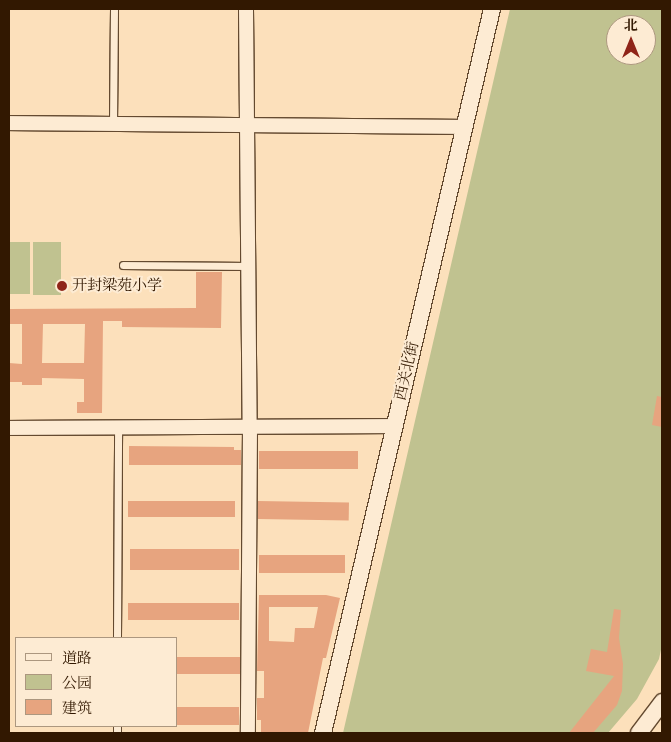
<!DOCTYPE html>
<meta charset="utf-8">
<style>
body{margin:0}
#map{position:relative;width:671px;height:742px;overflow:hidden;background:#fce0bb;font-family:"IM FELL Great Primer","Noto Serif SC",serif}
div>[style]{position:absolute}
.green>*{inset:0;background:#c0c290;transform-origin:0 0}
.building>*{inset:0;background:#e7a47f;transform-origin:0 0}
.roads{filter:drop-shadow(1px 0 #644a30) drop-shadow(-1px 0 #644a30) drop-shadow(0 1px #644a30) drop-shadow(0 -1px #644a30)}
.service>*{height:7px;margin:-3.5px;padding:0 3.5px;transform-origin:3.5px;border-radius:3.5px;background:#fdebd3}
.minor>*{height:14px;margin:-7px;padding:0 7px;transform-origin:7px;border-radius:7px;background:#fdebd3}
.tertiary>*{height:16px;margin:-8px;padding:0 8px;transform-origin:8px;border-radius:8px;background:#fdebd3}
.dots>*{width:14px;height:14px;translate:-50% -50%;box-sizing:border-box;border:2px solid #fdebd3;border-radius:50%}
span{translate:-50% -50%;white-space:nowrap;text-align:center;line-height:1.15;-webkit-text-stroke:4px #fdebd3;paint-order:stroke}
.poi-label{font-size:15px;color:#321801}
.left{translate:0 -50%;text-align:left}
.street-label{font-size:15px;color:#321801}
.frame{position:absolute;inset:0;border:10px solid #321801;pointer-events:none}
.legend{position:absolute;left:15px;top:637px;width:162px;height:90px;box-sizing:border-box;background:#fdebd3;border:1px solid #ac977f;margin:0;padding:6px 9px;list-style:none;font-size:15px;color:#321801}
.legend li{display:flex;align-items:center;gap:10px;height:25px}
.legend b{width:25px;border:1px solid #ac977f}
.north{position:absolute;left:606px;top:15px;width:50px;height:50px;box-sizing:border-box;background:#fdebd3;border:1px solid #ac977f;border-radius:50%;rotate:0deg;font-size:14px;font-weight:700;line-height:20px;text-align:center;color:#321801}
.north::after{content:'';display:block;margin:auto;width:18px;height:22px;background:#8f2418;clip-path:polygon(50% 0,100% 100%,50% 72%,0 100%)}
</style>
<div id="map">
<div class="green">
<div style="clip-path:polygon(evenodd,510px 9px,662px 9px,662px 645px,659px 659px,637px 699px,608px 733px,343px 733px,510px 9px,616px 25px,646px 25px,646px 55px,616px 55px,616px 25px)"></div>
<div style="left:9px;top:242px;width:21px;height:52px"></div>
<div style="left:33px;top:242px;width:28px;height:53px"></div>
</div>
<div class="building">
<div style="clip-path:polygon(evenodd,196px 272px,222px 272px,221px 328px,122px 327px,122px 321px,103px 321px,102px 413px,77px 413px,77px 402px,84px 402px,84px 379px,42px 378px,42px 385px,22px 385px,22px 382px,9px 382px,9px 363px,22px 364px,22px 324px,9px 324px,9px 309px,196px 308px,196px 272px,43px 324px,85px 324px,84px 363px,42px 363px,43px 324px)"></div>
<div style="clip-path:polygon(657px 396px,662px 397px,662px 427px,652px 425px)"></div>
<div style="clip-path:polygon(129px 446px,234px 447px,234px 450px,241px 450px,241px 465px,129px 465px)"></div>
<div style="left:259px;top:451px;width:99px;height:18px"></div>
<div style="left:128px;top:501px;width:107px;height:16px"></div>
<div style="left:258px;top:501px;width:91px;height:18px;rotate:1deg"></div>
<div style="left:130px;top:549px;width:109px;height:21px"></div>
<div style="left:259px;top:555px;width:86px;height:18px"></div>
<div style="clip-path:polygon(evenodd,259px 595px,326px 595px,340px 598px,326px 658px,323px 658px,308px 733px,261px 733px,261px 720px,257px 720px,257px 698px,264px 698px,264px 671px,257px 671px,259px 595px,269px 607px,318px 607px,314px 628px,295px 628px,294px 642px,269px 641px,269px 607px)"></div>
<div style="left:128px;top:603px;width:111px;height:17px"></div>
<div style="clip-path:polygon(614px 609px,621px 610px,619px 638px,623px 664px,622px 691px,617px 705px,593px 733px,569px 733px,614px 676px,586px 671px,591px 649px,607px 652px)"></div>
<div style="left:176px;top:657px;width:64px;height:17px"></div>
<div style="left:176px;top:707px;width:63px;height:18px"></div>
</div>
<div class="roads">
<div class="service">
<div style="left:113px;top:124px;width:115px;rotate:-89.5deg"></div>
<div style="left:123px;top:265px;width:124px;rotate:0.5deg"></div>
<div style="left:117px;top:638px;width:209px;rotate:-89.7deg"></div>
<div style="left:117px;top:733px;width:7px;rotate:-90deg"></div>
</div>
<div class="minor">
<div style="left:246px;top:9px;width:419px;rotate:89.5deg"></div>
<div style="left:250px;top:428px;width:305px;rotate:90.4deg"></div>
<div style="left:9px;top:123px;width:454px;rotate:0.5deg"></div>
<div style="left:9px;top:428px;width:385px;rotate:-0.3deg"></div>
</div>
<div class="tertiary">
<div style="left:323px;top:733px;width:743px;rotate:-76.86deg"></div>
<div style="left:639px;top:733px;width:39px;rotate:-53deg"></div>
</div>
</div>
<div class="dots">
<div style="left:62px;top:286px;background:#8f2418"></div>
</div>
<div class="poi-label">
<span class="left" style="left:72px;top:286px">开封梁苑小学</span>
</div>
<div class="street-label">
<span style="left:407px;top:371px;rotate:-77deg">西关北街</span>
</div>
<div class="frame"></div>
<ul class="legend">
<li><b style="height:6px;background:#fdebd3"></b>道路</li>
<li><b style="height:14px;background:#c0c290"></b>公园</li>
<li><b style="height:14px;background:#e7a47f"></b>建筑</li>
</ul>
<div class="north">北</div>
</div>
